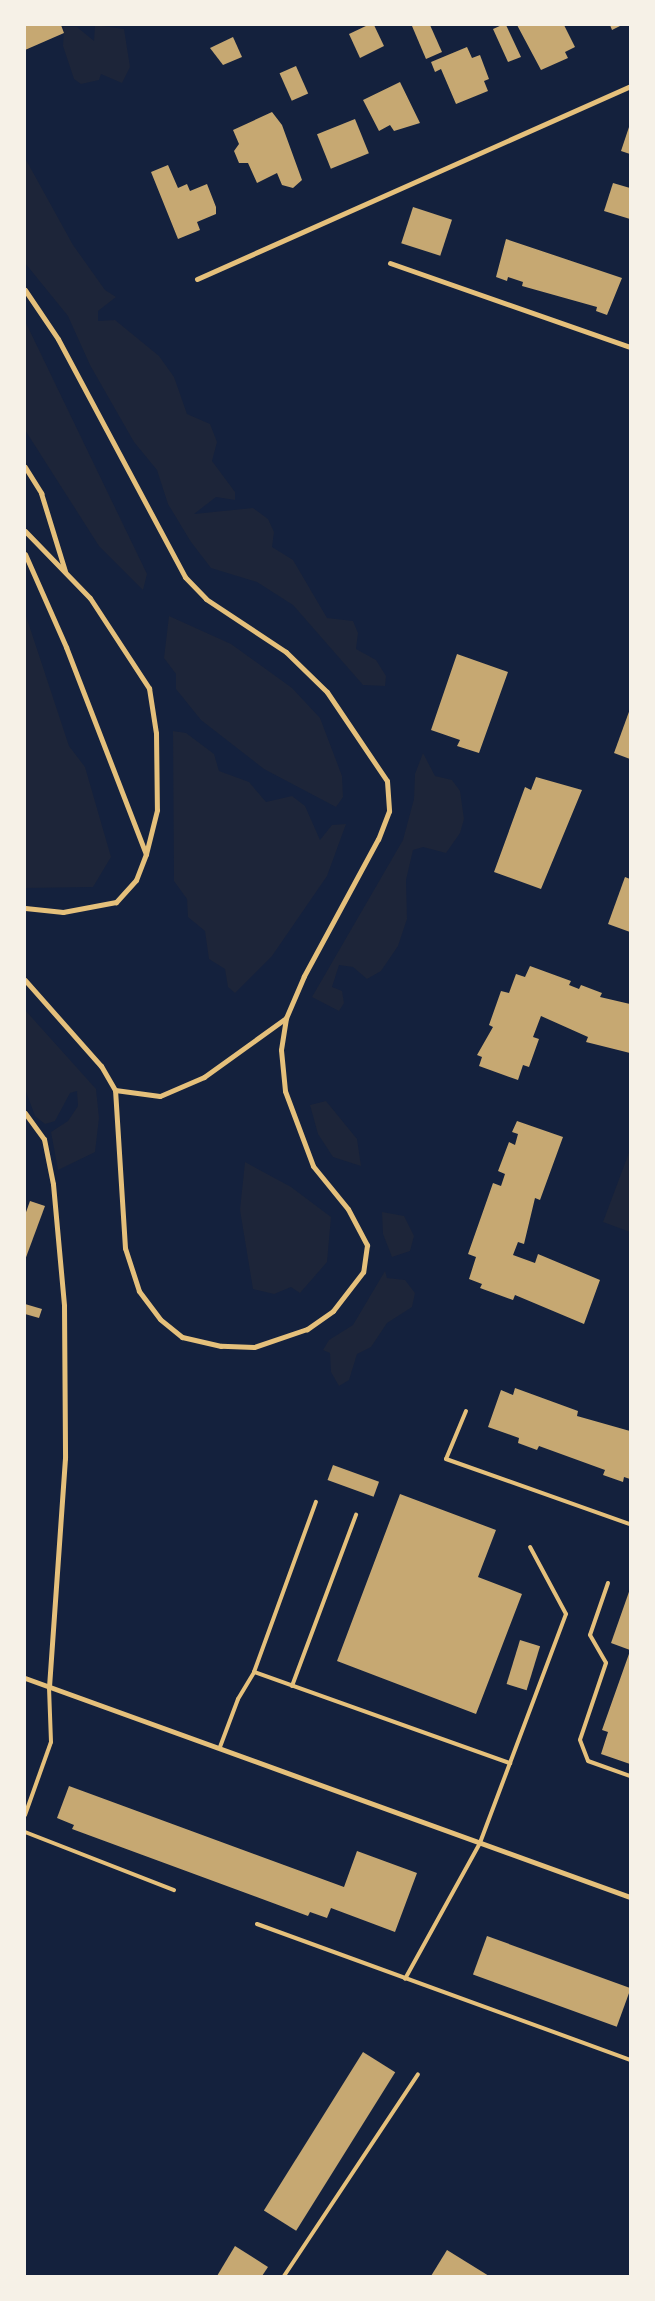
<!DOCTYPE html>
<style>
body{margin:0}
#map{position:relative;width:655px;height:2301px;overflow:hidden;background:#14213d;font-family:"Noto Sans",sans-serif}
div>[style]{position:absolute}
.green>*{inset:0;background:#1d2539}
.building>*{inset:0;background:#c6a872;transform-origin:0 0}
.service>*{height:4px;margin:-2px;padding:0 2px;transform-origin:2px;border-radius:2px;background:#e5c07b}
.minor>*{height:5px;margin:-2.5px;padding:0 2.5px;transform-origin:2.5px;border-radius:2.5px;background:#e5c07b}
span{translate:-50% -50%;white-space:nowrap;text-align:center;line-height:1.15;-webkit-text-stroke:4px #f6f1e7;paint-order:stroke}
.frame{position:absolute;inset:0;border:26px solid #f6f1e7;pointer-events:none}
</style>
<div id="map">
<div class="green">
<div style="clip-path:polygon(95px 25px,124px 29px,130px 67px,122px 83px,101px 74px,99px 80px,81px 84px,74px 79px,63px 46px,64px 27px,77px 27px,94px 41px)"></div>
<div style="clip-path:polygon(25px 158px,73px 245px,105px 290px,116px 297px,98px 311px,98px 321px,115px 320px,159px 356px,174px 377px,187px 414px,210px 424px,217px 442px,212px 461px,235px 492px,235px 500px,216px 497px,194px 514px,253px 508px,268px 519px,274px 532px,272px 547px,293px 560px,327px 618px,353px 621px,358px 633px,356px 649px,376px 660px,386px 676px,385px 686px,363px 685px,293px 605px,257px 582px,211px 568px,191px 542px,168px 504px,157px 470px,134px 442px,90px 365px,68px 316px,25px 263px)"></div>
<div style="clip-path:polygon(25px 321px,147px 574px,143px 590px,99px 546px,25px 430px)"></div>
<div style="clip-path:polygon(25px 613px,69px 746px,85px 767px,111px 857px,93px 887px,25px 888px)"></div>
<div style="clip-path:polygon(169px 616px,231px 644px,292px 688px,320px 718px,342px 776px,343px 797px,336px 807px,264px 769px,201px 720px,176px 689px,176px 674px,164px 658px)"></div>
<div style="clip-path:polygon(173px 731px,186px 733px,214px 754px,219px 771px,249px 782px,266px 802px,292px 796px,305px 806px,320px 840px,332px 825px,346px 824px,327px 876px,272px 956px,235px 993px,228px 987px,225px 969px,209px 959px,205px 931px,188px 917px,187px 899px,174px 881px)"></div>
<div style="clip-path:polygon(423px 753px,435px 776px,452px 780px,460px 791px,464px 819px,460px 833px,446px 853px,423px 847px,413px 850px,406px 880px,407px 919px,398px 946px,381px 971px,367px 979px,353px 967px,339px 965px,332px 987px,342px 991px,344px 1003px,339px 1011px,312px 997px,403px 840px,414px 799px,415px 774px)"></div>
<div style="clip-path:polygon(25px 1010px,96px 1089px,99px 1118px,95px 1152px,58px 1170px,51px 1132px,68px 1121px,78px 1106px,77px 1091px,70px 1093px,55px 1121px,45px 1124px,35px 1116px,25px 1089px)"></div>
<div style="clip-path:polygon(326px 1101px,357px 1139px,361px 1166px,333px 1157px,318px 1134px,310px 1105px)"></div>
<div style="clip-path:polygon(630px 1150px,630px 1232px,603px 1222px)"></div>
<div style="clip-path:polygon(245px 1162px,291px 1187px,331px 1217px,327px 1262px,300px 1293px,291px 1287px,274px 1294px,253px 1289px,240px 1210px)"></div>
<div style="clip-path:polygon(382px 1212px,404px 1216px,414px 1236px,410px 1251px,392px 1257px,383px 1234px)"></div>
<div style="clip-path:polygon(385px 1271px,387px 1278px,405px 1280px,415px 1293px,412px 1307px,387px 1323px,371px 1347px,357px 1354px,349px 1380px,339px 1386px,331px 1372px,330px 1353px,323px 1350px,329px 1340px,353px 1325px)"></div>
</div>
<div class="building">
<div style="clip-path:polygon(25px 25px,61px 25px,64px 33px,25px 50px)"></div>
<div style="clip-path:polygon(368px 25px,374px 25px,384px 46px,360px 58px,349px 34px)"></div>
<div style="clip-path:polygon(430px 25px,442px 52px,426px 59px,412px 26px)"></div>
<div style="clip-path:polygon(502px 25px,506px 25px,521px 57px,508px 62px,493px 29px)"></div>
<div style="clip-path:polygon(517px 25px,564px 25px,575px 47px,565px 52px,568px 58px,541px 70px)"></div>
<div style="clip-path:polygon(610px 25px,622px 25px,612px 30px)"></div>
<div style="clip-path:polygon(233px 37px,242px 57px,223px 65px,210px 48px)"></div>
<div style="clip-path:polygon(467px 47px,472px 58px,480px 55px,489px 79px,484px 81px,488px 91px,456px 104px,441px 69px,435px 72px,431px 62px)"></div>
<div style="left:296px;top:66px;width:30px;height:18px;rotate:66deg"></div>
<div style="clip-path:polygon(400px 82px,420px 123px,394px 131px,390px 125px,379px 131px,363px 100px)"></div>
<div style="clip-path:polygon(272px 112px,282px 125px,302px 180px,293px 188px,282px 185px,277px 173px,257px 183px,248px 163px,239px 163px,234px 151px,239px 144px,233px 130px)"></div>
<div style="left:355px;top:119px;width:37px;height:41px;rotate:68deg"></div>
<div style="clip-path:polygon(630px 124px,630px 154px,621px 151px)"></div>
<div style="clip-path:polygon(168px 165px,178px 188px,187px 184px,190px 191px,207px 184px,216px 207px,216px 214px,197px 222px,200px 230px,178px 239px,151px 172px)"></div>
<div style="clip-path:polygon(613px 183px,630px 188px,630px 219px,604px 211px)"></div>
<div style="left:413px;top:207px;width:41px;height:38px;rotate:18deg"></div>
<div style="clip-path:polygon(506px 239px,622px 278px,607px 315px,596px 311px,597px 307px,522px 286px,523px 282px,508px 277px,507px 281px,496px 277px)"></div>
<div style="clip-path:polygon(457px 654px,508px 672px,479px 753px,457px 746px,460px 740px,431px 730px)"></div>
<div style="clip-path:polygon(630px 709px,630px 759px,614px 753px)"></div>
<div style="clip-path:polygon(536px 777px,582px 790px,541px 889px,494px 872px,525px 787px,531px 790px)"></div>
<div style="clip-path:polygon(625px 877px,630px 879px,630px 932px,608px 924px)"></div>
<div style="clip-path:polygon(530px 966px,571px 981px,569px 985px,579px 989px,581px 985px,602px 993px,600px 997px,630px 1004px,630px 1053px,586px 1042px,588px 1037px,541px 1016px,533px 1037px,539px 1039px,529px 1067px,523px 1065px,518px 1080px,479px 1066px,482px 1057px,477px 1055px,493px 1027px,489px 1025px,501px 991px,509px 993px,516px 974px,525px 977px)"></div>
<div style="clip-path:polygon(517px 1121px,563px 1137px,540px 1200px,535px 1198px,524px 1244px,518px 1242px,513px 1255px,535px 1263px,538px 1254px,600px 1280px,584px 1324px,515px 1295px,513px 1300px,480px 1288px,482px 1284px,469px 1279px,476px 1257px,468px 1254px,493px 1183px,501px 1186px,505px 1174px,498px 1171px,509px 1142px,515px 1145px,518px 1134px,512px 1132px)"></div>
<div style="clip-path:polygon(30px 1201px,45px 1206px,25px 1260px,25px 1215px)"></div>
<div style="clip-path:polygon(25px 1304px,42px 1309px,39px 1318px,25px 1314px)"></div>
<div style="clip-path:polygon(515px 1388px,578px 1411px,577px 1416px,630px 1431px,630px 1479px,624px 1477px,623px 1482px,603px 1475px,605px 1470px,539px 1446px,537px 1450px,518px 1443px,519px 1438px,488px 1427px,501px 1390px,513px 1395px)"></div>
<div style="left:333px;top:1465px;width:49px;height:16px;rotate:20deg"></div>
<div style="clip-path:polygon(400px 1494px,496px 1530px,478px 1577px,522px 1594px,476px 1714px,337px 1661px)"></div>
<div style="clip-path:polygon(630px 1589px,630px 1650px,611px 1643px)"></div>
<div style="left:520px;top:1640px;width:21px;height:46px;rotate:17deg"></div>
<div style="clip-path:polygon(630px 1651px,630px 1764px,601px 1754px,608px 1732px,602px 1730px)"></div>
<div style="clip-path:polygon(69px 1786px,344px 1887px,357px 1851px,417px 1873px,395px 1932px,331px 1908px,327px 1918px,310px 1912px,308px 1916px,72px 1829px,74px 1825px,57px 1818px)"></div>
<div style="left:487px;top:1936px;width:153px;height:41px;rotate:20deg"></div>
<div style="left:363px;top:2052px;width:38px;height:187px;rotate:32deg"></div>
<div style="clip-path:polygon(235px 2246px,268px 2267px,262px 2276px,217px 2276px)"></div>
<div style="clip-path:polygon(447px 2250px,489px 2276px,431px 2276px)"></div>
</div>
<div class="service">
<div style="left:466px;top:1411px;width:52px;rotate:112.6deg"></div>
<div style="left:446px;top:1459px;width:195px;rotate:19.5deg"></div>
<div style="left:608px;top:1583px;width:55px;rotate:109.1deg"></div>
<div style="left:590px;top:1635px;width:32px;rotate:60deg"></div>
<div style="left:606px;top:1663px;width:81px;rotate:108.7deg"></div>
<div style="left:580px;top:1740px;width:22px;rotate:69deg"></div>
<div style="left:588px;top:1761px;width:45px;rotate:19.7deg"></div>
<div style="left:254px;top:1672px;width:181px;rotate:-70deg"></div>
<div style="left:292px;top:1686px;width:183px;rotate:-69.5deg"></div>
<div style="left:220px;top:1747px;width:51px;rotate:-69.4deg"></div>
<div style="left:238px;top:1699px;width:31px;rotate:-59deg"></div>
<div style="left:254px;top:1672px;width:272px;rotate:19.6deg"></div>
<div style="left:510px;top:1763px;width:85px;rotate:110.6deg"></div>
<div style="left:480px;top:1843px;width:155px;rotate:118.9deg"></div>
<div style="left:510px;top:1763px;width:159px;rotate:-69.4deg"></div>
<div style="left:566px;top:1614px;width:76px;rotate:-118.2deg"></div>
<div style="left:25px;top:1815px;width:77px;rotate:-70.4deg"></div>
<div style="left:51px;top:1742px;width:55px;rotate:-92.1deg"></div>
<div style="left:25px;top:1832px;width:160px;rotate:21.3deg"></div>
<div style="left:257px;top:1924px;width:397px;rotate:20deg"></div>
<div style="left:284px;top:2276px;width:242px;rotate:-56.4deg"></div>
</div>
<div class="minor">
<div style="left:390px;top:263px;width:254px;rotate:19.3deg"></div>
<div style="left:197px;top:279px;width:474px;rotate:-24deg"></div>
<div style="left:25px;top:290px;width:59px;rotate:56deg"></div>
<div style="left:58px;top:339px;width:270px;rotate:61.9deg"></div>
<div style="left:185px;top:577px;width:30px;rotate:46deg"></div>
<div style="left:206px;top:599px;width:96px;rotate:33.5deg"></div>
<div style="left:286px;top:652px;width:57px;rotate:44.3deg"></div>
<div style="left:327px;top:692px;width:107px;rotate:56deg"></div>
<div style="left:387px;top:781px;width:30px;rotate:86deg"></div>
<div style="left:389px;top:811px;width:30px;rotate:111deg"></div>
<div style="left:378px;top:839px;width:156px;rotate:118.4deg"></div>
<div style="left:304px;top:976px;width:46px;rotate:113.2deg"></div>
<div style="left:286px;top:1018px;width:32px;rotate:99deg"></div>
<div style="left:281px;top:1050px;width:41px;rotate:84.4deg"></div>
<div style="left:285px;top:1091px;width:80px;rotate:69.5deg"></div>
<div style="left:313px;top:1166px;width:55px;rotate:50.9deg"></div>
<div style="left:348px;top:1209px;width:41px;rotate:62.2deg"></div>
<div style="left:367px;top:1245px;width:27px;rotate:98deg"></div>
<div style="left:363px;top:1272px;width:49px;rotate:127.6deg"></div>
<div style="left:333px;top:1311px;width:32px;rotate:145deg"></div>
<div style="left:307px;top:1329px;width:56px;rotate:161.2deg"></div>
<div style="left:254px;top:1347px;width:33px;rotate:-178deg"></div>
<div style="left:221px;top:1346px;width:40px;rotate:-167deg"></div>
<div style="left:182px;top:1337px;width:28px;rotate:-141deg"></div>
<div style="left:160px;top:1319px;width:35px;rotate:-127deg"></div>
<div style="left:139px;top:1291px;width:45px;rotate:-108deg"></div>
<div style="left:125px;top:1248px;width:158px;rotate:-93.6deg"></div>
<div style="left:115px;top:1090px;width:28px;rotate:-120deg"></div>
<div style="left:101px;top:1066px;width:115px;rotate:-131.5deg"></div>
<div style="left:25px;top:467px;width:31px;rotate:58deg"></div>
<div style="left:41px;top:493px;width:82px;rotate:72.9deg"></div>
<div style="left:25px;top:531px;width:93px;rotate:45.9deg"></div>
<div style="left:90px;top:598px;width:108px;rotate:56.8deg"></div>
<div style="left:149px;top:688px;width:46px;rotate:81.2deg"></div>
<div style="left:156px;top:733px;width:77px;rotate:89.3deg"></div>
<div style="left:157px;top:810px;width:45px;rotate:104deg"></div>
<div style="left:25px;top:554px;width:102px;rotate:66.2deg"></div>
<div style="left:66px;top:647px;width:222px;rotate:68.9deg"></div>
<div style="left:146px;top:854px;width:28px;rotate:111deg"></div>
<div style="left:136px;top:880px;width:30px;rotate:132deg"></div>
<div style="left:116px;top:902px;width:54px;rotate:169.3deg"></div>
<div style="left:63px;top:912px;width:38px;rotate:-174deg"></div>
<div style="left:115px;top:1090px;width:45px;rotate:7.6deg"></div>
<div style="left:160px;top:1096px;width:48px;rotate:-23.4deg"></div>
<div style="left:204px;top:1077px;width:101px;rotate:-35.7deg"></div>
<div style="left:25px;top:1113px;width:32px;rotate:54deg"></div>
<div style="left:44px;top:1139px;width:46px;rotate:78.7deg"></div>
<div style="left:53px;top:1184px;width:122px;rotate:84.8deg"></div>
<div style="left:64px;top:1306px;width:152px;rotate:89.6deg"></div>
<div style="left:65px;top:1458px;width:230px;rotate:94deg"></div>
<div style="left:25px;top:1678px;width:643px;rotate:19.9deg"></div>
</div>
<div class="frame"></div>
</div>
